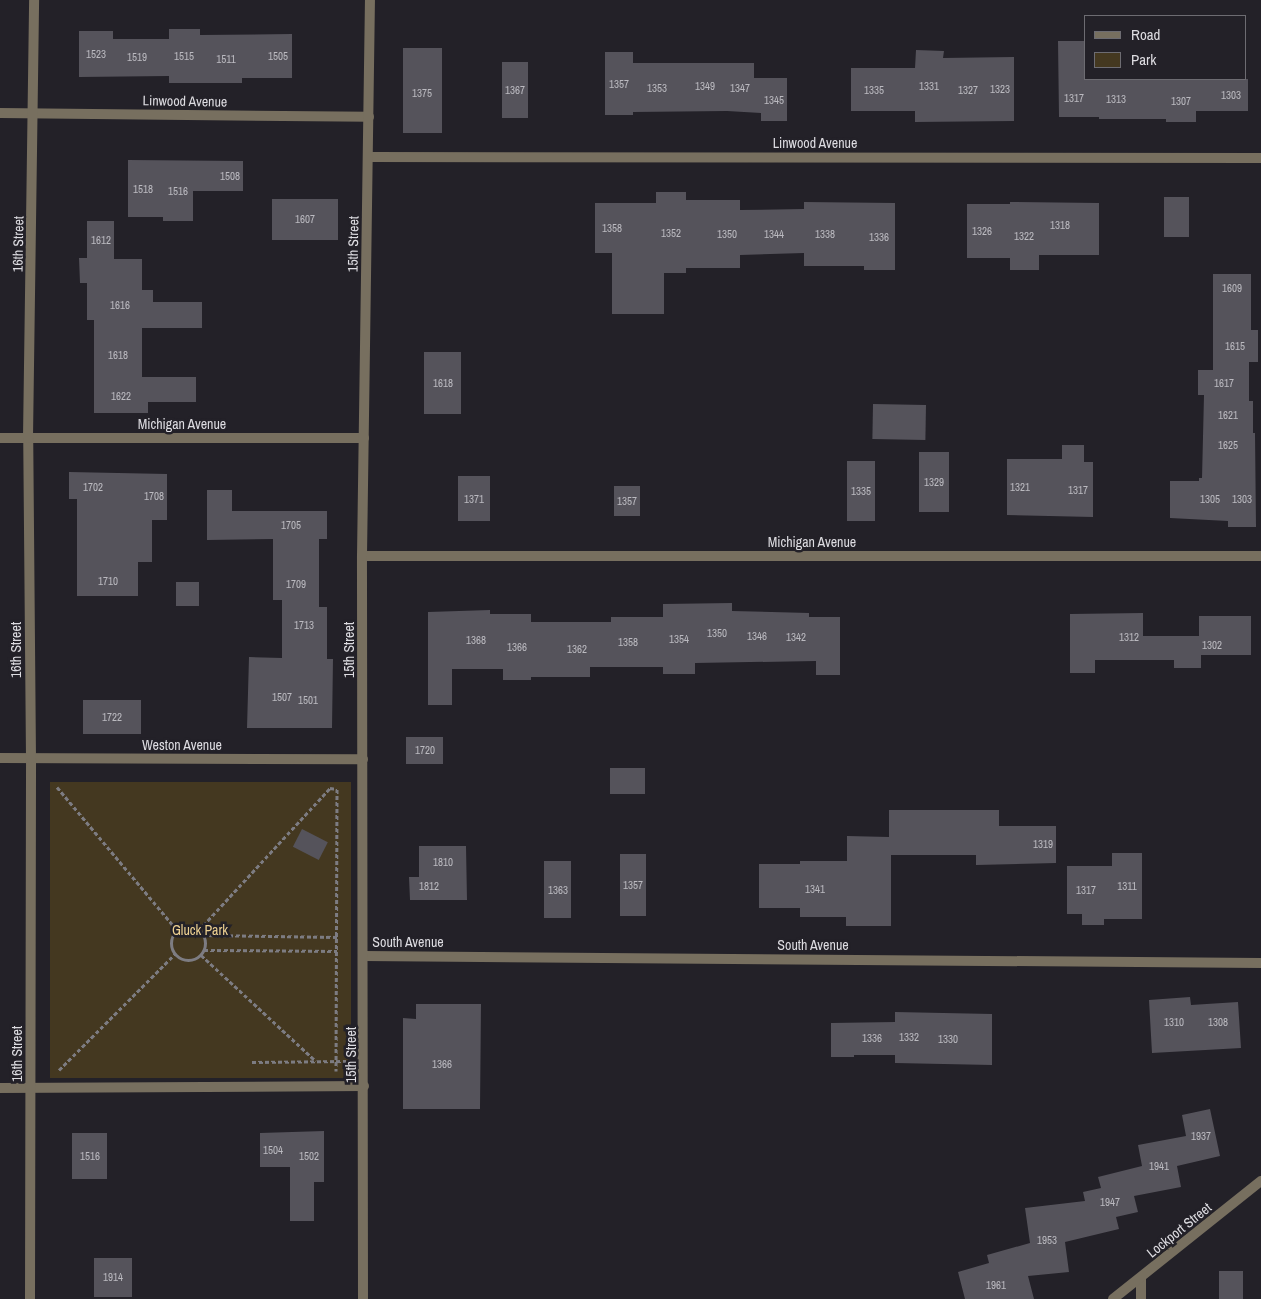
<!DOCTYPE html>
<style>
body{margin:0}
#map{position:relative;width:1261px;height:1299px;overflow:hidden;background:#232128;font-family:"Archivo Narrow",sans-serif}
div>[style]{position:absolute}
.green>*{inset:0;background:#443820;transform-origin:0 0}
.building>*{inset:0;background:#55535b;transform-origin:0 0}
.path>*{height:3px;margin-top:-1.5px;transform-origin:0;background:repeating-linear-gradient(90deg,#7d7c82 0 4px,transparent 0 6.5px)}
.path>.ring{margin:-1.5px;padding:0;box-sizing:content-box;background:none;border:3px solid #7d7c82;border-radius:50%}
.street>*{height:10px;margin:-5px;padding:0 5px;transform-origin:5px;border-radius:5px;background:#776f5f}
span{translate:-50% -50%;white-space:nowrap;text-align:center;line-height:1.15;-webkit-text-stroke:5px #232128;paint-order:stroke}
.number-label{font-size:11px;color:#bbbac0}
.number-label span{-webkit-text-stroke-width:0}
.street-label{font-size:14px;color:#dddce1}
.park-label{font-size:14px;color:#edd091}
.legend{position:absolute;left:1084px;top:15px;width:162px;height:65px;box-sizing:border-box;background:#232128;border:1px solid #6d6c72;margin:0;padding:6px 9px;list-style:none;font-size:15px;color:#dddce1}
.legend li{display:flex;align-items:center;gap:10px;height:25px}
.legend b{width:25px;border:1px solid #6d6c72}
</style>
<div id="map">
<div class="green">
<div style="left:50px;top:782px;width:301px;height:296px"></div>
</div>
<div class="building">
<div style="clip-path:polygon(169px 29px,200px 29px,200px 35px,292px 34px,292px 78px,242px 78px,242px 83px,169px 83px,169px 76px,79px 77px,79px 31px,113px 31px,113px 39px,169px 39px)"></div>
<div style="clip-path:polygon(1058px 41px,1085px 41px,1085px 79px,1248px 79px,1248px 111px,1196px 111px,1196px 122px,1166px 122px,1166px 119px,1099px 119px,1099px 117px,1059px 117px)"></div>
<div style="left:403px;top:48px;width:39px;height:85px"></div>
<div style="clip-path:polygon(916px 50px,944px 51px,943px 58px,1014px 57px,1014px 121px,915px 122px,915px 111px,851px 111px,851px 68px,915px 68px)"></div>
<div style="clip-path:polygon(605px 52px,633px 52px,633px 63px,754px 63px,754px 78px,787px 78px,787px 121px,761px 121px,761px 113px,727px 111px,633px 112px,633px 115px,605px 115px)"></div>
<div style="left:502px;top:62px;width:26px;height:56px"></div>
<div style="clip-path:polygon(128px 160px,243px 161px,243px 191px,193px 191px,193px 221px,163px 221px,163px 217px,128px 217px)"></div>
<div style="clip-path:polygon(656px 192px,686px 192px,686px 200px,740px 200px,740px 210px,804px 209px,804px 202px,895px 203px,895px 270px,864px 270px,864px 266px,804px 266px,804px 253px,740px 255px,740px 268px,686px 268px,686px 273px,664px 273px,664px 314px,612px 314px,612px 253px,595px 253px,595px 203px,656px 203px)"></div>
<div style="left:1164px;top:197px;width:25px;height:40px"></div>
<div style="left:272px;top:199px;width:66px;height:41px"></div>
<div style="clip-path:polygon(1010px 202px,1099px 203px,1099px 255px,1039px 255px,1039px 270px,1010px 270px,1010px 258px,967px 258px,967px 204px,1010px 204px)"></div>
<div style="clip-path:polygon(87px 221px,114px 221px,114px 259px,142px 259px,142px 290px,153px 290px,153px 302px,202px 302px,202px 328px,142px 328px,142px 377px,196px 377px,196px 402px,148px 402px,148px 413px,94px 413px,94px 320px,87px 320px,87px 283px,80px 283px,79px 258px,87px 258px)"></div>
<div style="clip-path:polygon(1213px 274px,1251px 274px,1251px 330px,1258px 330px,1258px 362px,1249px 362px,1249px 401px,1253px 401px,1253px 433px,1255px 433px,1256px 527px,1228px 527px,1228px 521px,1170px 518px,1170px 481px,1199px 481px,1199px 478px,1202px 478px,1204px 395px,1198px 395px,1198px 370px,1213px 370px)"></div>
<div style="left:424px;top:352px;width:37px;height:62px"></div>
<div style="left:873px;top:404px;width:53px;height:35px;rotate:1deg"></div>
<div style="clip-path:polygon(1062px 445px,1084px 445px,1084px 462px,1093px 462px,1093px 517px,1007px 515px,1007px 459px,1062px 459px)"></div>
<div style="left:919px;top:452px;width:30px;height:60px"></div>
<div style="left:847px;top:461px;width:28px;height:60px"></div>
<div style="clip-path:polygon(69px 472px,167px 474px,167px 520px,152px 520px,152px 562px,138px 562px,138px 596px,77px 596px,77px 499px,69px 499px)"></div>
<div style="left:458px;top:476px;width:32px;height:45px"></div>
<div style="left:614px;top:486px;width:26px;height:30px"></div>
<div style="clip-path:polygon(207px 490px,232px 490px,232px 511px,327px 511px,327px 539px,319px 539px,319px 607px,327px 607px,327px 659px,333px 659px,332px 728px,247px 728px,249px 657px,282px 658px,282px 600px,273px 600px,273px 539px,207px 540px)"></div>
<div style="left:176px;top:582px;width:23px;height:24px"></div>
<div style="clip-path:polygon(732px 603px,732px 611px,809px 613px,809px 617px,840px 617px,840px 675px,816px 675px,816px 661px,695px 663px,695px 674px,663px 674px,663px 667px,590px 667px,590px 677px,531px 677px,531px 680px,503px 680px,503px 669px,452px 669px,452px 705px,428px 705px,428px 612px,490px 610px,490px 614px,531px 614px,531px 622px,611px 622px,611px 617px,663px 617px,663px 604px)"></div>
<div style="clip-path:polygon(1143px 613px,1143px 636px,1199px 636px,1199px 616px,1251px 616px,1251px 655px,1201px 655px,1201px 668px,1174px 668px,1174px 660px,1095px 660px,1095px 673px,1070px 673px,1070px 614px)"></div>
<div style="left:83px;top:700px;width:58px;height:34px"></div>
<div style="left:406px;top:737px;width:37px;height:27px"></div>
<div style="left:610px;top:768px;width:35px;height:26px"></div>
<div style="clip-path:polygon(889px 810px,999px 810px,999px 826px,1056px 826px,1056px 863px,976px 865px,976px 855px,891px 855px,891px 926px,846px 926px,846px 917px,800px 917px,800px 908px,759px 908px,759px 864px,800px 864px,800px 861px,847px 861px,847px 836px,889px 837px)"></div>
<div style="left:302px;top:829px;width:29px;height:20px;rotate:27deg"></div>
<div style="clip-path:polygon(419px 846px,466px 846px,467px 900px,410px 900px,409px 877px,419px 877px)"></div>
<div style="clip-path:polygon(1112px 853px,1142px 853px,1142px 919px,1104px 919px,1104px 925px,1082px 925px,1082px 914px,1067px 914px,1067px 866px,1112px 866px)"></div>
<div style="left:620px;top:854px;width:26px;height:62px"></div>
<div style="left:544px;top:861px;width:27px;height:57px"></div>
<div style="clip-path:polygon(1190px 997px,1191px 1005px,1238px 1002px,1241px 1048px,1152px 1053px,1149px 1000px)"></div>
<div style="clip-path:polygon(416px 1004px,481px 1004px,480px 1109px,403px 1109px,403px 1018px,416px 1019px)"></div>
<div style="clip-path:polygon(895px 1012px,992px 1014px,992px 1065px,895px 1063px,895px 1055px,854px 1055px,854px 1057px,831px 1057px,831px 1023px,895px 1022px)"></div>
<div style="clip-path:polygon(1210px 1109px,1220px 1156px,1177px 1166px,1181px 1187px,1134px 1196px,1138px 1212px,1116px 1217px,1119px 1229px,1065px 1242px,1069px 1272px,1028px 1276px,1034px 1299px,965px 1299px,958px 1272px,989px 1263px,987px 1255px,1030px 1243px,1025px 1208px,1085px 1201px,1083px 1192px,1101px 1188px,1098px 1177px,1142px 1166px,1138px 1145px,1186px 1136px,1182px 1115px)"></div>
<div style="clip-path:polygon(324px 1131px,324px 1182px,314px 1182px,314px 1221px,290px 1221px,290px 1167px,260px 1167px,260px 1133px)"></div>
<div style="left:72px;top:1133px;width:35px;height:46px"></div>
<div style="left:94px;top:1258px;width:38px;height:39px"></div>
<div style="left:1219px;top:1271px;width:24px;height:28px"></div>
</div>
<div class="path">
<div style="left:57px;top:787px;width:187px;rotate:50deg"></div>
<div class="ring" style="left:171px;top:926px;width:31px;height:31px"></div>
<div style="left:199px;top:930px;width:193px;rotate:-47.3deg"></div>
<div style="left:330px;top:788px;width:7px;rotate:8deg"></div>
<div style="left:337px;top:789px;width:282px;rotate:90.2deg"></div>
<div style="left:203px;top:935px;width:134px;rotate:0.9deg"></div>
<div style="left:204px;top:950px;width:133px;rotate:0.4deg"></div>
<div style="left:201px;top:955px;width:156px;rotate:42.7deg"></div>
<div style="left:252px;top:1062px;width:94px;rotate:-0.6deg"></div>
<div style="left:59px;top:1070px;width:164px;rotate:-45deg"></div>
</div>
<div class="street">
<div style="left:0;top:113px;width:369px;rotate:0.6deg"></div>
<div style="left:369px;top:157px;width:892px;rotate:0.06deg"></div>
<div style="left:0;top:438px;width:364px"></div>
<div style="left:362px;top:556px;width:899px"></div>
<div style="left:0;top:758px;width:363px;rotate:0.2deg"></div>
<div style="left:364px;top:956px;width:897px;rotate:0.45deg"></div>
<div style="left:0;top:1088px;width:364px;rotate:-0.3deg"></div>
<div style="left:1141px;top:1279px;width:20px;rotate:90deg"></div>
<div style="left:30px;top:1299px;width:541px;rotate:-89.89deg"></div>
<div style="left:31px;top:758px;width:320px;rotate:-90.5deg"></div>
<div style="left:28px;top:438px;width:438px;rotate:-89.2deg"></div>
<div style="left:363px;top:1299px;width:743px;rotate:-90.08deg"></div>
<div style="left:362px;top:556px;width:556px;rotate:-89.18deg"></div>
<div style="left:1113px;top:1299px;width:189px;rotate:-38.6deg"></div>
</div>
<div class="number-label">
<span style="left:96px;top:54px">1523</span>
<span style="left:184px;top:56px">1515</span>
<span style="left:278px;top:56px">1505</span>
<span style="left:137px;top:57px">1519</span>
<span style="left:226px;top:59px">1511</span>
<span style="left:619px;top:84px">1357</span>
<span style="left:705px;top:86px">1349</span>
<span style="left:929px;top:86px">1331</span>
<span style="left:657px;top:88px">1353</span>
<span style="left:740px;top:88px">1347</span>
<span style="left:1000px;top:89px">1323</span>
<span style="left:515px;top:90px">1367</span>
<span style="left:874px;top:90px">1335</span>
<span style="left:968px;top:90px">1327</span>
<span style="left:422px;top:93px">1375</span>
<span style="left:1231px;top:95px">1303</span>
<span style="left:1074px;top:98px">1317</span>
<span style="left:1116px;top:99px">1313</span>
<span style="left:774px;top:100px">1345</span>
<span style="left:1181px;top:101px">1307</span>
<span style="left:230px;top:176px">1508</span>
<span style="left:143px;top:189px">1518</span>
<span style="left:178px;top:191px">1516</span>
<span style="left:305px;top:219px">1607</span>
<span style="left:1060px;top:225px">1318</span>
<span style="left:612px;top:228px">1358</span>
<span style="left:982px;top:231px">1326</span>
<span style="left:671px;top:233px">1352</span>
<span style="left:727px;top:234px">1350</span>
<span style="left:774px;top:234px">1344</span>
<span style="left:825px;top:234px">1338</span>
<span style="left:1024px;top:236px">1322</span>
<span style="left:879px;top:237px">1336</span>
<span style="left:101px;top:240px">1612</span>
<span style="left:1232px;top:288px">1609</span>
<span style="left:120px;top:305px">1616</span>
<span style="left:1235px;top:346px">1615</span>
<span style="left:118px;top:355px">1618</span>
<span style="left:443px;top:383px">1618</span>
<span style="left:1224px;top:383px">1617</span>
<span style="left:121px;top:396px">1622</span>
<span style="left:1228px;top:415px">1621</span>
<span style="left:1228px;top:445px">1625</span>
<span style="left:934px;top:482px">1329</span>
<span style="left:93px;top:487px">1702</span>
<span style="left:1020px;top:487px">1321</span>
<span style="left:1078px;top:490px">1317</span>
<span style="left:861px;top:491px">1335</span>
<span style="left:154px;top:496px">1708</span>
<span style="left:474px;top:499px">1371</span>
<span style="left:1210px;top:499px">1305</span>
<span style="left:1242px;top:499px">1303</span>
<span style="left:627px;top:501px">1357</span>
<span style="left:291px;top:525px">1705</span>
<span style="left:108px;top:581px">1710</span>
<span style="left:296px;top:584px">1709</span>
<span style="left:304px;top:625px">1713</span>
<span style="left:717px;top:633px">1350</span>
<span style="left:757px;top:636px">1346</span>
<span style="left:796px;top:637px">1342</span>
<span style="left:1129px;top:637px">1312</span>
<span style="left:679px;top:639px">1354</span>
<span style="left:476px;top:640px">1368</span>
<span style="left:628px;top:642px">1358</span>
<span style="left:1212px;top:645px">1302</span>
<span style="left:517px;top:647px">1366</span>
<span style="left:577px;top:649px">1362</span>
<span style="left:282px;top:697px">1507</span>
<span style="left:308px;top:700px">1501</span>
<span style="left:112px;top:717px">1722</span>
<span style="left:425px;top:750px">1720</span>
<span style="left:1043px;top:844px">1319</span>
<span style="left:443px;top:862px">1810</span>
<span style="left:633px;top:885px">1357</span>
<span style="left:429px;top:886px">1812</span>
<span style="left:1127px;top:886px">1311</span>
<span style="left:815px;top:889px">1341</span>
<span style="left:558px;top:890px">1363</span>
<span style="left:1086px;top:890px">1317</span>
<span style="left:1174px;top:1022px">1310</span>
<span style="left:1218px;top:1022px">1308</span>
<span style="left:909px;top:1037px">1332</span>
<span style="left:872px;top:1038px">1336</span>
<span style="left:948px;top:1039px">1330</span>
<span style="left:442px;top:1064px">1366</span>
<span style="left:1201px;top:1136px">1937</span>
<span style="left:273px;top:1150px">1504</span>
<span style="left:90px;top:1156px">1516</span>
<span style="left:309px;top:1156px">1502</span>
<span style="left:1159px;top:1166px">1941</span>
<span style="left:1110px;top:1202px">1947</span>
<span style="left:1047px;top:1240px">1953</span>
<span style="left:113px;top:1277px">1914</span>
<span style="left:996px;top:1285px">1961</span>
</div>
<div class="street-label">
<span style="left:185px;top:101px;rotate:1deg">Linwood Avenue</span>
<span style="left:815px;top:143px">Linwood Avenue</span>
<span style="left:18px;top:244px;rotate:-89deg">16th Street</span>
<span style="left:353px;top:244px;rotate:-89deg">15th Street</span>
<span style="left:182px;top:424px">Michigan Avenue</span>
<span style="left:812px;top:542px">Michigan Avenue</span>
<span style="left:16px;top:650px;rotate:-90deg">16th Street</span>
<span style="left:349px;top:650px;rotate:-90deg">15th Street</span>
<span style="left:182px;top:745px">Weston Avenue</span>
<span style="left:408px;top:942px">South Avenue</span>
<span style="left:813px;top:945px">South Avenue</span>
<span style="left:17px;top:1054px;rotate:-90deg">16th Street</span>
<span style="left:351px;top:1055px;rotate:-90deg">15th Street</span>
<span style="left:1179px;top:1230px;rotate:-39deg">Lockport Street</span>
</div>
<div class="park-label">
<span style="left:200px;top:930px">Gluck Park</span>
</div>
<ul class="legend">
<li><b style="height:6px;background:#776f5f"></b>Road</li>
<li><b style="height:14px;background:#443820"></b>Park</li>
</ul>
</div>
